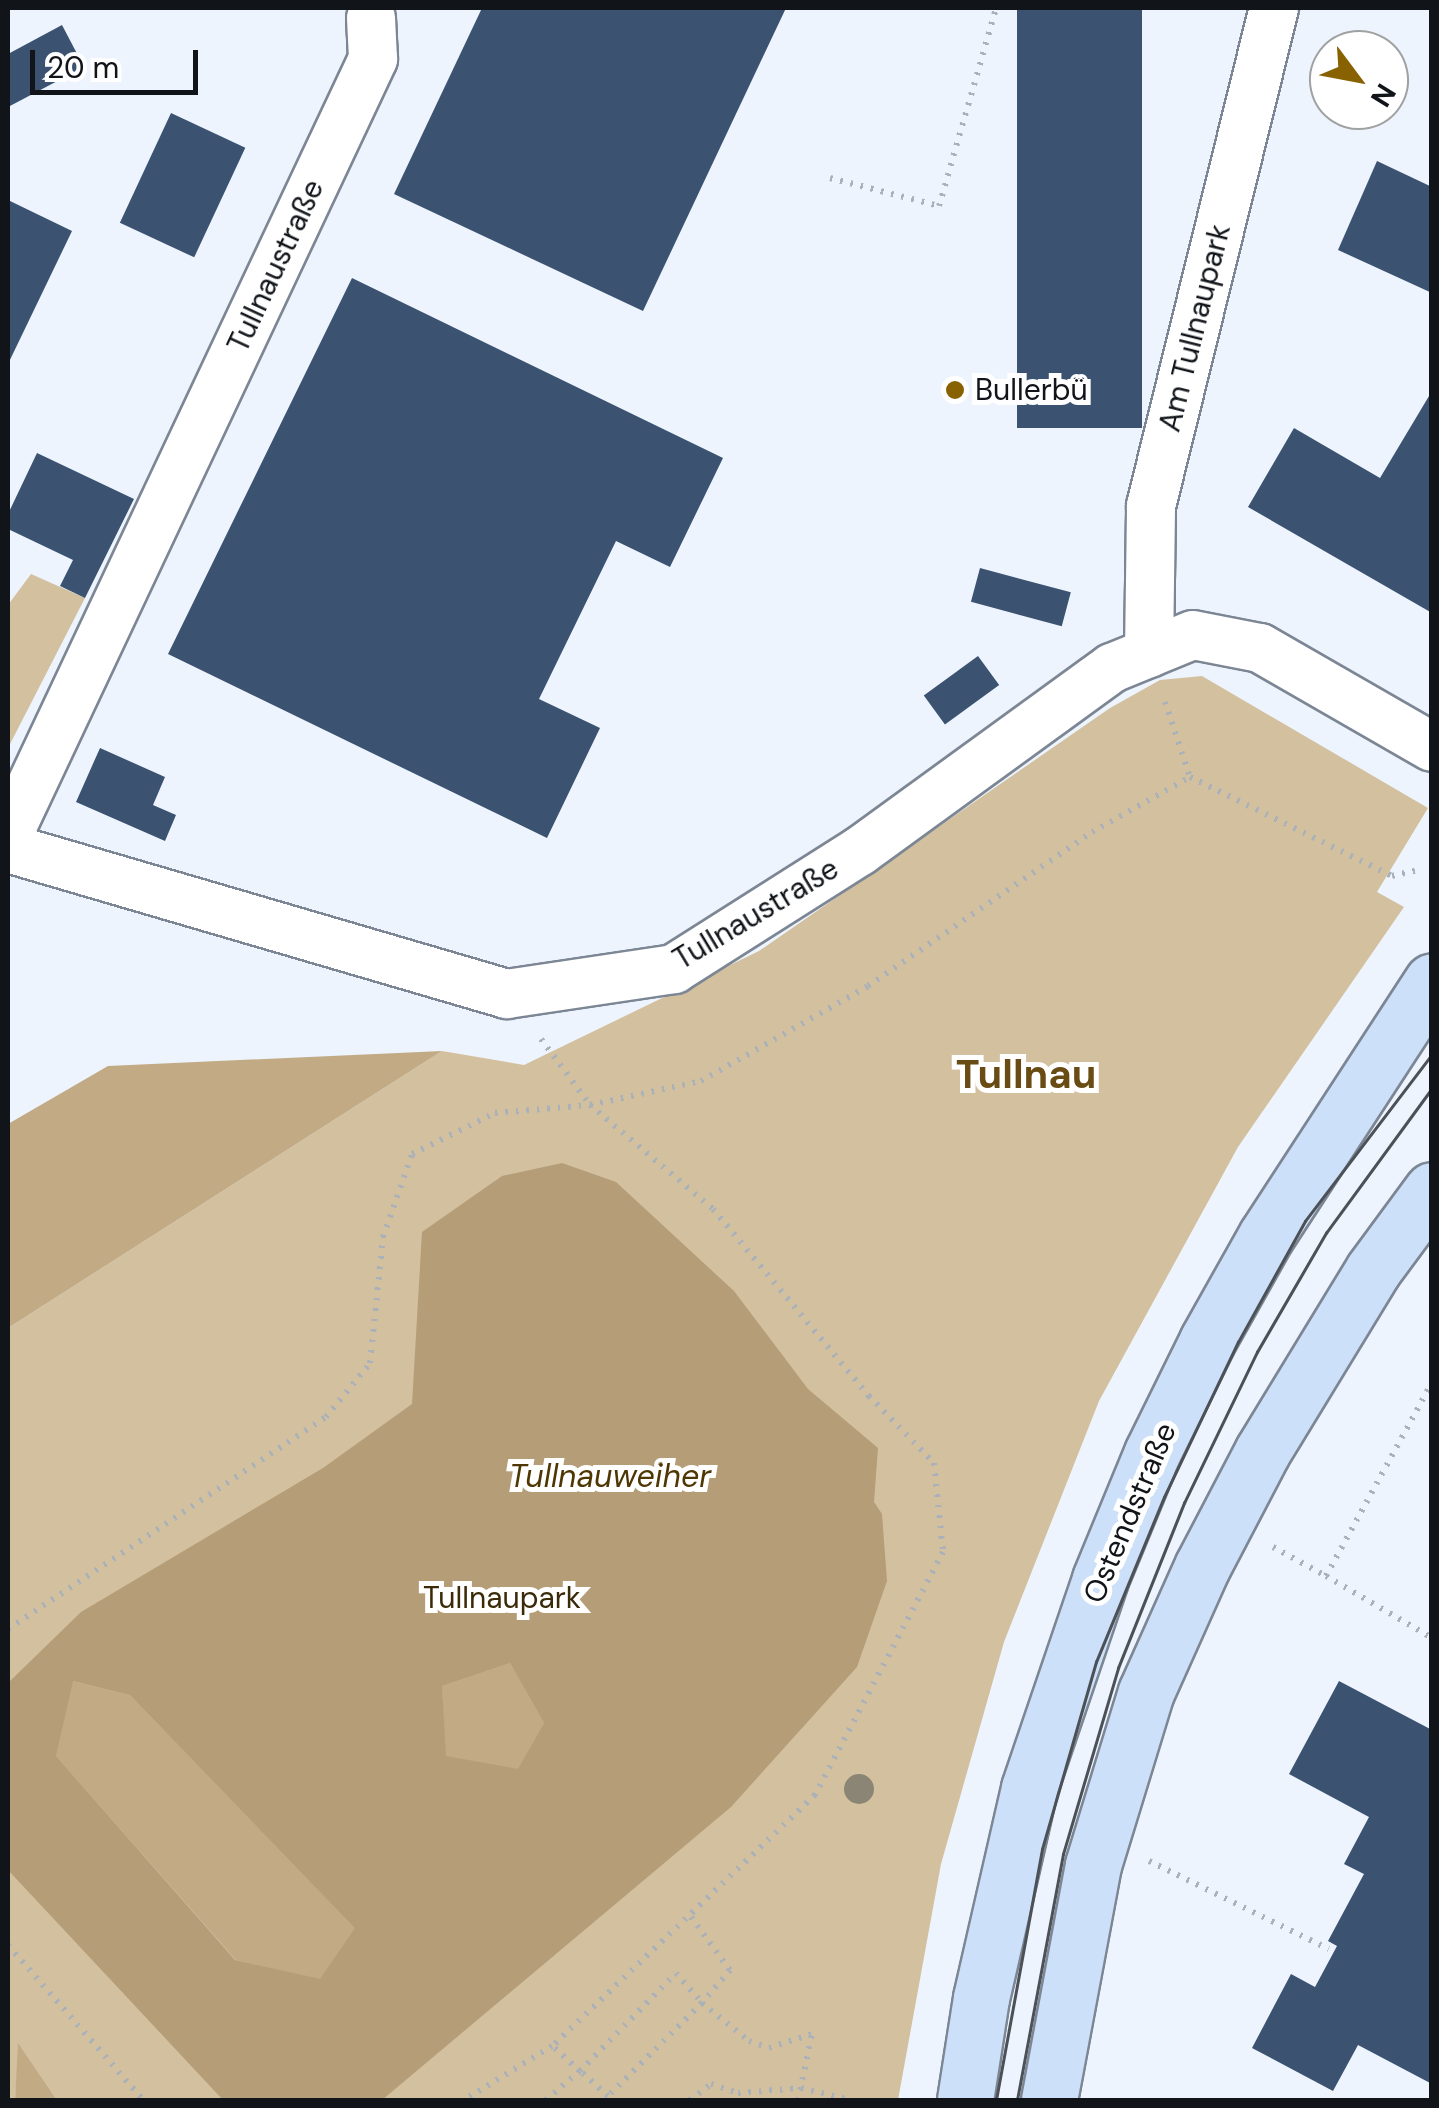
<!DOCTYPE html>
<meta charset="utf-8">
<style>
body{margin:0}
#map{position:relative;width:1439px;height:2108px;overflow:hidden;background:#edf4fd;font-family:"DM Sans",sans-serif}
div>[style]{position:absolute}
.green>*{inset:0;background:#d3c09f}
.forest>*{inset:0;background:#c1aa84}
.water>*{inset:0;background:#b49d77}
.building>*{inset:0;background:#3b5271;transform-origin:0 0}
.path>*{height:6px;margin-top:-3px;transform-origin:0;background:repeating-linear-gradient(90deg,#abb1b9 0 2.5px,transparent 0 10.5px)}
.roads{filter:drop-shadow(2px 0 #7c8694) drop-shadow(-2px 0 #7c8694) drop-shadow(0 2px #7c8694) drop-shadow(0 -2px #7c8694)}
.minor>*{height:48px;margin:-24px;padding:0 24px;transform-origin:24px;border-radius:24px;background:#fff}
.secondary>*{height:55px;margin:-27.5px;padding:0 27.5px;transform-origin:27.5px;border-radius:27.5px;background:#cde0f9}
.tram>*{height:2.5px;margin:-1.25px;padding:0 1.25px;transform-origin:1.25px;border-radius:1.25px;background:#4c5157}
.trees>*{width:30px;height:30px;margin:-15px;border-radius:50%;background:#8b8576}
.dots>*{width:28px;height:28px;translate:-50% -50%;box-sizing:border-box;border:5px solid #fff;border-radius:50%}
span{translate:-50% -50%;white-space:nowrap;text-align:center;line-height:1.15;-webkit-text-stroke:10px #fff;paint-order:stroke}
.street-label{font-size:30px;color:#11151a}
.poi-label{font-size:30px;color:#11151a}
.left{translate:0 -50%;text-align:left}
.park-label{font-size:30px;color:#3a2a08}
.water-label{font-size:32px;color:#4f3704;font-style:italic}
.district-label{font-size:40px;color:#684c14;font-weight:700}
.frame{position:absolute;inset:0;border:10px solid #11151a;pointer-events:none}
.north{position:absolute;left:1309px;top:30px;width:100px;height:100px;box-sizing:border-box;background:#fff;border:2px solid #a0a1a3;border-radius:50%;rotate:122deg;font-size:28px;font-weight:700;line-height:40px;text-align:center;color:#11151a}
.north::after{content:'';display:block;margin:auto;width:35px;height:45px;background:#886100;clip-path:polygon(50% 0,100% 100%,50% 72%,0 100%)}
.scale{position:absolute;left:30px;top:50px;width:168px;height:45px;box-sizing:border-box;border:5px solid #11151a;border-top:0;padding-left:12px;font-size:30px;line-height:35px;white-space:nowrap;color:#11151a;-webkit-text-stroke:8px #fff;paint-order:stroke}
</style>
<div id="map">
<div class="green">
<div style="clip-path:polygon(31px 574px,85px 598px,8px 748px,8px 605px)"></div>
<div style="clip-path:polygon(1202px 676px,1428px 808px,1377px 892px,1404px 907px,1238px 1147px,1099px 1401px,1004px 1642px,941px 1864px,898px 2100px,57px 2100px,19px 2045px,15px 2100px,8px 2100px,8px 1328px,442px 1051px,524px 1065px,759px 951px,1110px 708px,1160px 680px)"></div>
</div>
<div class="forest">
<div style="clip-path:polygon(442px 1051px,8px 1328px,8px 1124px,108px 1066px)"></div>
<div style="clip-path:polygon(510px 1663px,544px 1723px,518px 1770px,445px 1756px,442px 1686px)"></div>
<div style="clip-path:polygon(72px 1681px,130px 1695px,356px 1928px,320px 1980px,236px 1960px,56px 1756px)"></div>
<div style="clip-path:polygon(18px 2043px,57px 2100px,15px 2100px)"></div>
</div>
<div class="water">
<div style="clip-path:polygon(evenodd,562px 1163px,616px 1182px,734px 1291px,808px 1389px,878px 1448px,874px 1502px,882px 1514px,887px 1581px,857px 1667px,731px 1807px,382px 2100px,223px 2100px,8px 1870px,8px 1683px,81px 1612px,323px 1468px,412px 1404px,422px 1232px,502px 1176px,562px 1163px,510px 1663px,544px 1723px,518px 1769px,446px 1756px,442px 1686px,510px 1663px,562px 1163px,73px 1681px,130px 1695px,355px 1928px,320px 1979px,235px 1960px,56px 1756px,73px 1681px)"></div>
</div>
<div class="building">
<div style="clip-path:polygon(482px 8px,786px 8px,643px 311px,394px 194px)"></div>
<div style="left:1017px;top:8px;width:125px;height:420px"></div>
<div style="clip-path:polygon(62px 25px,84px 67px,8px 107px,8px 54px)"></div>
<div style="left:171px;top:113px;width:82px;height:121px;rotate:25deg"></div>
<div style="clip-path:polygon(1377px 161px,1432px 187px,1432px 293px,1338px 250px)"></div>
<div style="clip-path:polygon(8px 200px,72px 231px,8px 364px)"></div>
<div style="clip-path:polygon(352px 278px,723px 458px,670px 567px,616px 541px,539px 699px,600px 728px,547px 838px,168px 654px)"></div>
<div style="clip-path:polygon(1432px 391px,1432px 613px,1248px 507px,1294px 428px,1380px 478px)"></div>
<div style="clip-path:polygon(37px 453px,134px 499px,85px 598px,60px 586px,73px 560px,8px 529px,8px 514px)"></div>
<div style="left:980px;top:568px;width:94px;height:35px;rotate:15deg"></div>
<div style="left:978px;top:656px;width:36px;height:67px;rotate:54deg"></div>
<div style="clip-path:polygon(100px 748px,165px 777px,153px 805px,176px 815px,165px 841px,76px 802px)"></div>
<div style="clip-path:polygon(1339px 1681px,1432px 1730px,1432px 2084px,1358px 2045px,1333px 2091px,1252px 2048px,1291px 1974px,1315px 1987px,1337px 1946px,1328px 1941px,1364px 1874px,1344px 1864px,1369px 1817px,1289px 1774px)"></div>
</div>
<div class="path">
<div style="left:830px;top:178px;width:113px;rotate:14.4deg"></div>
<div style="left:939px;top:206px;width:206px;rotate:-73.9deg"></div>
<div style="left:1165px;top:702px;width:79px;rotate:71.6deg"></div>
<div style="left:1190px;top:777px;width:225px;rotate:26.1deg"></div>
<div style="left:1392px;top:876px;width:28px;rotate:-13deg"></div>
<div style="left:541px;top:1039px;width:82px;rotate:53.4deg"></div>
<div style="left:590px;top:1105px;width:114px;rotate:-12.2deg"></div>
<div style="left:701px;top:1081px;width:192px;rotate:-29.6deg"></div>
<div style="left:868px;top:986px;width:272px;rotate:-34.5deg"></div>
<div style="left:1092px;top:832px;width:112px;rotate:-29.3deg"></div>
<div style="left:1273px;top:1547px;width:60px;rotate:28.7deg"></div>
<div style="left:1326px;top:1576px;width:221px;rotate:-61.3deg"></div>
<div style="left:1326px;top:1576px;width:123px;rotate:30.3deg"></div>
<div style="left:8px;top:1629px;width:382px;rotate:-33.7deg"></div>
<div style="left:326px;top:1417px;width:70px;rotate:-50.8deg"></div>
<div style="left:370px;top:1363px;width:127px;rotate:-84.1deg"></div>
<div style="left:383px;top:1237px;width:88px;rotate:-70.7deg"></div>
<div style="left:412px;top:1154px;width:93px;rotate:-26.3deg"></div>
<div style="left:495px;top:1113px;width:95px;rotate:-4.8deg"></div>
<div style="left:590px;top:1105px;width:161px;rotate:40.2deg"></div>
<div style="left:713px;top:1209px;width:244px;rotate:50.2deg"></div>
<div style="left:869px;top:1396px;width:93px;rotate:45.9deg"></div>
<div style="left:934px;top:1463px;width:89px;rotate:84.2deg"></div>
<div style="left:943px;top:1552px;width:275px;rotate:117.8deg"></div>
<div style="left:815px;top:1795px;width:364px;rotate:136.3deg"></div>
<div style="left:552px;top:2046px;width:103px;rotate:148.5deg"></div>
<div style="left:1149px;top:1861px;width:200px;rotate:26.1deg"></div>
<div style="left:691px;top:1917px;width:66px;rotate:53.7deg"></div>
<div style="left:730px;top:1970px;width:43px;rotate:130.3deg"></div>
<div style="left:702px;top:2003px;width:132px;rotate:135.3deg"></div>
<div style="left:608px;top:2096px;width:38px;rotate:-138deg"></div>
<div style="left:580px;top:2071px;width:137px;rotate:-45.6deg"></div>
<div style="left:676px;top:1973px;width:40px;rotate:49deg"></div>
<div style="left:702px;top:2003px;width:60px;rotate:39deg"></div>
<div style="left:749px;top:2041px;width:21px;rotate:19deg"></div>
<div style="left:769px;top:2048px;width:45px;rotate:-18deg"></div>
<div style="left:8px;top:1945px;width:206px;rotate:48.9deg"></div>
<div style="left:546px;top:2100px;width:45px;rotate:-40.5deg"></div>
<div style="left:580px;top:2071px;width:38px;rotate:-138deg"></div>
<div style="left:690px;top:2100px;width:26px;rotate:-37deg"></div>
<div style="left:711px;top:2084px;width:28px;rotate:18deg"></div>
<div style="left:738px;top:2093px;width:63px;rotate:-4.5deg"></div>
<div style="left:801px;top:2088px;width:50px;rotate:13.8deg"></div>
<div style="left:798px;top:2100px;width:67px;rotate:-78deg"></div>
</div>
<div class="roads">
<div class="minor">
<div style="left:1149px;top:653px;width:147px;rotate:-89.2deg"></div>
<div style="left:1151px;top:506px;width:513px;rotate:-76.13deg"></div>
<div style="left:8px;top:835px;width:858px;rotate:-64.81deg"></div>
<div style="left:373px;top:59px;width:41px;rotate:-92.8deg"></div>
<div style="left:8px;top:848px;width:520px;rotate:16.31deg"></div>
<div style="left:507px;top:994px;width:169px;rotate:-8.5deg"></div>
<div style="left:674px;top:969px;width:220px;rotate:-32.4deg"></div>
<div style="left:860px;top:851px;width:311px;rotate:-36deg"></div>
<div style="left:1112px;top:668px;width:87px;rotate:-22.2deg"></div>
<div style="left:1193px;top:635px;width:68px;rotate:11deg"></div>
<div style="left:1260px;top:648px;width:198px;rotate:29.9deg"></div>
</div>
<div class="secondary">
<div style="left:965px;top:2100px;width:103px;rotate:-81.1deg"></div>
<div style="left:981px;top:1998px;width:215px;rotate:-77.1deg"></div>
<div style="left:1029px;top:1788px;width:221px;rotate:-71.2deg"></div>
<div style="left:1100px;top:1579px;width:136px;rotate:-67.6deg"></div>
<div style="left:1152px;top:1453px;width:125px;rotate:-63.8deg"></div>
<div style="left:1207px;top:1341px;width:120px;rotate:-60.7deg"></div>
<div style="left:1266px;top:1236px;width:304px;rotate:-56.9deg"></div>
<div style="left:1049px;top:2100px;width:239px;rotate:-79.4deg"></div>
<div style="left:1093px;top:1865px;width:181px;rotate:-73deg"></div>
<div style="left:1146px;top:1692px;width:137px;rotate:-65.9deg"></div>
<div style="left:1202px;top:1567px;width:130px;rotate:-62.4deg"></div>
<div style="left:1262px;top:1452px;width:213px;rotate:-58.6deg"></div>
<div style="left:1373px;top:1270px;width:99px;rotate:-53.6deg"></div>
</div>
</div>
<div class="tram">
<div style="left:996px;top:2100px;width:255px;rotate:-79.6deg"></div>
<div style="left:1042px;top:1849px;width:195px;rotate:-73.9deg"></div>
<div style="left:1096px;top:1662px;width:178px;rotate:-67.6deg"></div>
<div style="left:1164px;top:1497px;width:172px;rotate:-64.5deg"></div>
<div style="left:1238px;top:1342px;width:138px;rotate:-61deg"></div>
<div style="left:1305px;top:1221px;width:210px;rotate:-52.7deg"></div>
<div style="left:1017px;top:2100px;width:250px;rotate:-79.4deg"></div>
<div style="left:1063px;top:1854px;width:194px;rotate:-73.5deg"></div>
<div style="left:1118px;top:1668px;width:178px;rotate:-68.2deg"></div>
<div style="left:1184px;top:1503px;width:168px;rotate:-64.2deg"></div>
<div style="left:1257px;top:1352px;width:138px;rotate:-59.9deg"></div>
<div style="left:1326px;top:1233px;width:180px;rotate:-53.8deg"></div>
</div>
<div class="trees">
<div style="left:859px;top:1789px"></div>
</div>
<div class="dots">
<div style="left:955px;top:390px;background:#886100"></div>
</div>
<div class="street-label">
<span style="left:276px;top:266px;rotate:-65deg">Tullnaustraße</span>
<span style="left:1195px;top:328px;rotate:-76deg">Am Tullnaupark</span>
<span style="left:756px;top:914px;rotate:-31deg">Tullnaustraße</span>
<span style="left:1130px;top:1513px;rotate:-67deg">Ostendstraße</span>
</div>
<div class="poi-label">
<span class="left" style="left:975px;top:390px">Bullerbü</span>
</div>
<div class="park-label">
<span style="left:502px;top:1598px">Tullnaupark</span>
</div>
<div class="water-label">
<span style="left:610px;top:1476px">Tullnauweiher</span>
</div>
<div class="district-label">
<span style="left:1026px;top:1074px">Tullnau</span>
</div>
<div class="frame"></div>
<div class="north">N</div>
<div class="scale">20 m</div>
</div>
